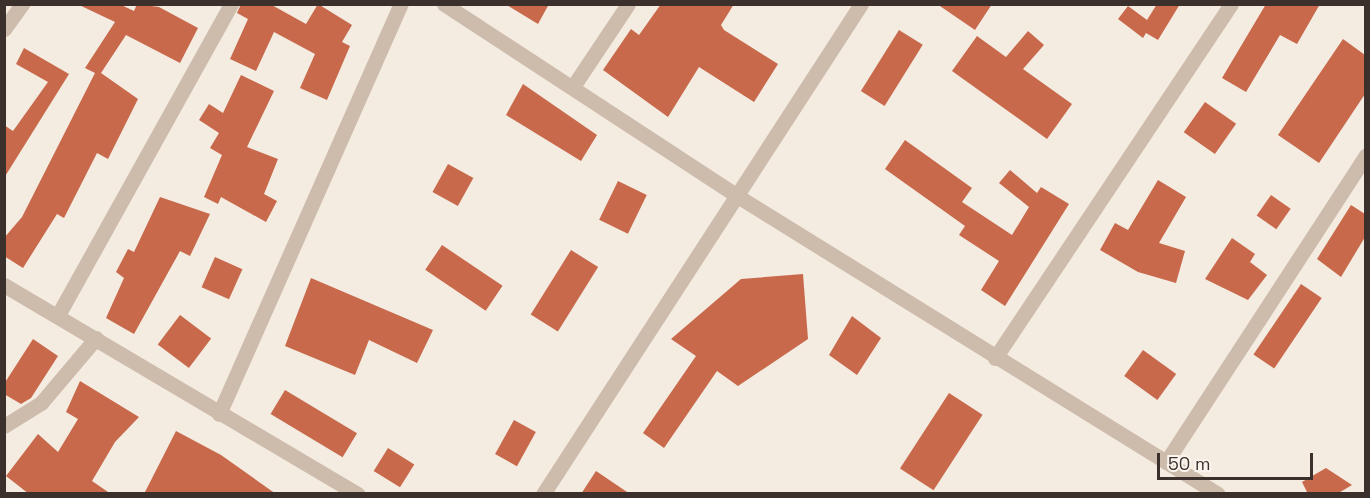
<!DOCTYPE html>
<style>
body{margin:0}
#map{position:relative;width:1370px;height:498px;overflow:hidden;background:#f4ebe1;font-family:"Space Grotesk",sans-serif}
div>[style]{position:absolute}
.building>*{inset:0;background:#c8694b;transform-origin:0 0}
.street>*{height:15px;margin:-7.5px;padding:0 7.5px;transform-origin:7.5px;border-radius:7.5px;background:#cdbbac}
span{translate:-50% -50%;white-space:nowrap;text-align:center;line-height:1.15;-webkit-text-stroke:4.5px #fbf5ee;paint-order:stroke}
.frame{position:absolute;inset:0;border:6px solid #3b302b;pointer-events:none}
.scale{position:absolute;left:1157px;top:453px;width:156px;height:27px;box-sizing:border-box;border:3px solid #3b302b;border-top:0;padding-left:8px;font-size:18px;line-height:21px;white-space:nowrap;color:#3b302b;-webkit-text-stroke:4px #fbf5ee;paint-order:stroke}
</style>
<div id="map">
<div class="building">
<div style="clip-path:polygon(77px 4px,119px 4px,134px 11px,137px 4px,159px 7px,198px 28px,180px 63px,126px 35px,101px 73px,138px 99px,108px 159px,97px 153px,64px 218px,57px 214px,23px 268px,4px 256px,4px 238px,22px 217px,95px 73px,85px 68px,115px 22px)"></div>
<div style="clip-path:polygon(241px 4px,270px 4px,306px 24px,318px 4px,352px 25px,342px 42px,350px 46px,327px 100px,300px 88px,315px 54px,274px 32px,256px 71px,230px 59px,248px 19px,237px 13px)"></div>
<div style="clip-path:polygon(505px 4px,549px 4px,538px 24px)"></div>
<div style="clip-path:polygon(661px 4px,734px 4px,721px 25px,724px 30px,778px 64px,754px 102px,699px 67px,668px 117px,603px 70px,631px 29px,639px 35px)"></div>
<div style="clip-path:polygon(937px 4px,992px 4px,975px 30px)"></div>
<div style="clip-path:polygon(1157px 4px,1180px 4px,1158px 40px,1146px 33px,1143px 38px,1118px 19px,1128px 6px,1147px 20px)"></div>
<div style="clip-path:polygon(1266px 4px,1320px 4px,1297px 44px,1280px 35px,1246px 92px,1222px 78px)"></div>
<div style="left:899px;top:30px;width:28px;height:72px;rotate:32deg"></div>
<div style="clip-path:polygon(1028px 31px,1044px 45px,1023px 69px,1072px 104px,1047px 139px,952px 71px,977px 36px,1006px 57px)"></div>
<div style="clip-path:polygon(1343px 39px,1365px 55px,1365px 94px,1319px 163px,1278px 135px)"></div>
<div style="clip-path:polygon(24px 48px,69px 74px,4px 178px,4px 125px,13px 131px,48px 82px,16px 64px)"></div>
<div style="clip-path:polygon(241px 75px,274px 91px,247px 147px,278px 159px,264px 194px,277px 201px,266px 222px,221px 197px,218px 204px,204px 197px,222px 155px,210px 148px,219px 133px,199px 120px,209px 104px,223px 113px)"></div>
<div style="clip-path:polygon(523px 84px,597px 135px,581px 161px,506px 115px)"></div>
<div style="left:1205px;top:102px;width:38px;height:37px;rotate:35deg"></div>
<div style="clip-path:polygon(905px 140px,972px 188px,962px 202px,1012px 235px,1029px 207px,999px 183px,1010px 170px,1037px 193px,1041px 187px,1069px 204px,1005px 306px,981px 290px,999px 261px,959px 235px,965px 226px,885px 169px)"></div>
<div style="left:448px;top:164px;width:29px;height:32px;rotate:29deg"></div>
<div style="clip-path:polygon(1158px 180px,1186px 197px,1159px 243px,1185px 251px,1176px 283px,1138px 272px,1100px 250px,1115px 223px,1128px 230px)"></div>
<div style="left:618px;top:181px;width:32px;height:43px;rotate:26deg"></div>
<div style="left:1271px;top:195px;width:24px;height:25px;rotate:35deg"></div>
<div style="clip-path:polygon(160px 197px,210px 214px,190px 256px,180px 251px,134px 334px,106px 318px,124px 278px,116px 272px,128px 249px,134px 252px)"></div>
<div style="clip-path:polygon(1351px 205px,1365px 214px,1365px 237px,1341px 277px,1317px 259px)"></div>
<div style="clip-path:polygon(1232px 238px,1255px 254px,1250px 262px,1267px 275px,1248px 300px,1205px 279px)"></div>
<div style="left:442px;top:245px;width:73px;height:30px;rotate:34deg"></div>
<div style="left:571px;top:250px;width:32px;height:76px;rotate:32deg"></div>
<div style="left:215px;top:257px;width:30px;height:33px;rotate:24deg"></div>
<div style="clip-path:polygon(803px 274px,808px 339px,738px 386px,717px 371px,664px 448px,643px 433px,696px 356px,671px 339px,741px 279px)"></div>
<div style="clip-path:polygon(311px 278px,433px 330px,417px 363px,369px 340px,355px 375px,285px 346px)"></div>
<div style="left:1301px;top:284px;width:25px;height:85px;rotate:34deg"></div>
<div style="left:180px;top:315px;width:39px;height:37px;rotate:37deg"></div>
<div style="clip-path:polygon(852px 316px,881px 338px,857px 375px,829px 355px)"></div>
<div style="clip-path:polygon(33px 339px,58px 356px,31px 398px,21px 404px,4px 394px,4px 384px)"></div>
<div style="left:1143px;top:350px;width:41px;height:32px;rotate:36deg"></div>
<div style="clip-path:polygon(80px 381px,139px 417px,115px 442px,92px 481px,111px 494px,29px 494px,6px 476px,38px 434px,58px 452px,78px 419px,66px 412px)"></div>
<div style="left:285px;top:390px;width:84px;height:28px;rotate:31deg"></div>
<div style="left:949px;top:393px;width:40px;height:90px;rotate:33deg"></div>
<div style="left:514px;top:420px;width:25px;height:39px;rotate:29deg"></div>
<div style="clip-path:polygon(176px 431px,221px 455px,276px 494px,144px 494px)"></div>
<div style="left:388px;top:448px;width:31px;height:27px;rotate:32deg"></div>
<div style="clip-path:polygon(1326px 468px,1352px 485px,1337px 494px,1308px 494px,1302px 482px)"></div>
<div style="clip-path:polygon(596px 471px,630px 494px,581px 494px)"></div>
</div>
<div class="street">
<div style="left:444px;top:4px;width:347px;rotate:33.2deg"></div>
<div style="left:734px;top:194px;width:569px;rotate:31.79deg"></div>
<div style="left:4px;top:29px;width:31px;rotate:-54deg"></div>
<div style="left:574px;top:85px;width:97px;rotate:-56.3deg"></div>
<div style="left:4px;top:285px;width:411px;rotate:30.6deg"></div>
<div style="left:58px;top:315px;width:356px;rotate:-60.9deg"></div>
<div style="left:995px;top:358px;width:425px;rotate:-56.3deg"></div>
<div style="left:219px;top:414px;width:449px;rotate:-66.1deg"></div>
<div style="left:4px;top:426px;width:44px;rotate:-31.9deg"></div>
<div style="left:41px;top:403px;width:85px;rotate:-49.8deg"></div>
<div style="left:1166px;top:462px;width:366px;rotate:-56.9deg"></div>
<div style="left:543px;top:494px;width:584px;rotate:-57.02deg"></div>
</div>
<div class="frame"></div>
<div class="scale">50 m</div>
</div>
